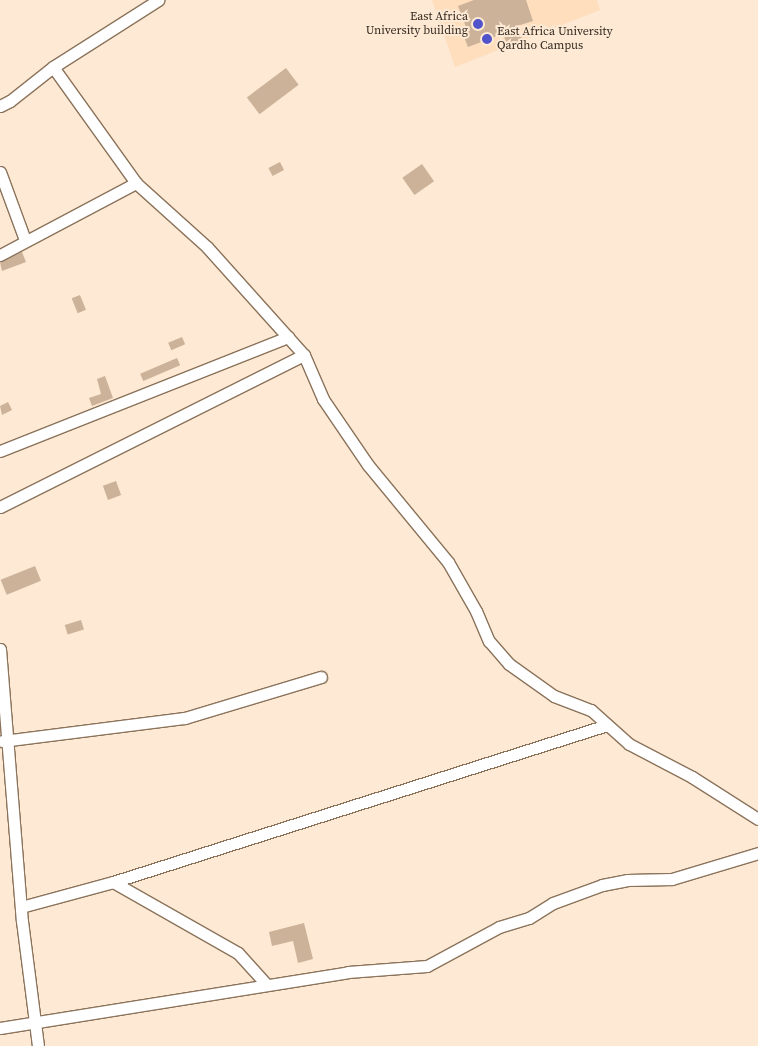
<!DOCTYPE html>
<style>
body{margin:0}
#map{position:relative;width:758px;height:1046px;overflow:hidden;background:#fee9d4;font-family:"Source Serif 4",serif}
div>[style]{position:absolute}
.built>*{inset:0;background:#fedebd}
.building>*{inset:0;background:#cbb298;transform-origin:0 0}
.roads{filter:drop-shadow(1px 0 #8b735b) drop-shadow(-1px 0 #8b735b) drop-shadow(0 1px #8b735b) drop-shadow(0 -1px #8b735b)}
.minor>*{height:11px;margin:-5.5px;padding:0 5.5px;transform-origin:5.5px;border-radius:5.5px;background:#fff}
.dots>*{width:14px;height:14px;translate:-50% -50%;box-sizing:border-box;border:2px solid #fee9d4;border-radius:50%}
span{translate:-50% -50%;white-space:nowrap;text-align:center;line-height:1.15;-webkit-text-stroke:4px #fee9d4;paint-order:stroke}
.poi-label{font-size:12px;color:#352b21}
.right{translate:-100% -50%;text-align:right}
.left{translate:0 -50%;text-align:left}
</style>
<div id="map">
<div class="built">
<div style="clip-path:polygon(432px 0,597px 0,600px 10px,455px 67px)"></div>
</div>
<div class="building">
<div style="clip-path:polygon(474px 0,526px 0,533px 21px,517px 26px,524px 43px,509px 49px,503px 34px,468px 47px,461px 29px,466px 27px,458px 6px)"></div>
<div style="left:286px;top:68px;width:21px;height:49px;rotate:53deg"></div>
<div style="left:280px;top:162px;width:9px;height:13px;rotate:63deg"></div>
<div style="left:422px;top:164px;width:21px;height:24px;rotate:55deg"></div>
<div style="clip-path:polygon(22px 252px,26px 262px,2px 271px,0 262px)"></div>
<div style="left:80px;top:295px;width:16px;height:9px;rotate:68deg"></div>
<div style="left:182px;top:337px;width:8px;height:15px;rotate:67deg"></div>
<div style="left:177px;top:358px;width:8px;height:40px;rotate:67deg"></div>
<div style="clip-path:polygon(105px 376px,113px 398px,92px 406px,89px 398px,101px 394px,97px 379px)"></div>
<div style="clip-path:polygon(8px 402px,12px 410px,2px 415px,0 406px)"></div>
<div style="left:116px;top:481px;width:15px;height:14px;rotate:70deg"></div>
<div style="left:35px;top:566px;width:16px;height:37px;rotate:68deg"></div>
<div style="left:81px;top:620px;width:10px;height:17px;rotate:73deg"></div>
<div style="clip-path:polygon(304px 923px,313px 959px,298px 963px,293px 941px,272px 946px,269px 932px)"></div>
</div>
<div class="roads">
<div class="minor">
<div style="left:53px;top:67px;width:143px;rotate:54.4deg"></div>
<div style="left:136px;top:183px;width:96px;rotate:42deg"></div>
<div style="left:207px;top:247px;width:145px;rotate:48.1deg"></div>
<div style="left:304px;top:355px;width:48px;rotate:66.6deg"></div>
<div style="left:323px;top:399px;width:80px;rotate:55.7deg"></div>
<div style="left:368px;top:465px;width:126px;rotate:50.5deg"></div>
<div style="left:448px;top:562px;width:56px;rotate:60.3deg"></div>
<div style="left:476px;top:611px;width:33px;rotate:67deg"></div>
<div style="left:489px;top:641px;width:30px;rotate:49deg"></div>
<div style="left:509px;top:664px;width:55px;rotate:35.4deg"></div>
<div style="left:554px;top:696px;width:40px;rotate:21deg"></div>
<div style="left:591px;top:710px;width:51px;rotate:41.8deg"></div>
<div style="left:629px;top:744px;width:71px;rotate:27.6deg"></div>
<div style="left:692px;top:777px;width:78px;rotate:32.5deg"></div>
<div style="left:0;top:106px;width:11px;rotate:-27deg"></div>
<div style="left:10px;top:101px;width:55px;rotate:-38.3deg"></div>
<div style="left:53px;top:67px;width:125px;rotate:-32.5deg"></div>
<div style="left:0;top:172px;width:72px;rotate:69.8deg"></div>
<div style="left:0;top:255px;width:154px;rotate:-27.9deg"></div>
<div style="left:0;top:451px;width:310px;rotate:-21.6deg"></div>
<div style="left:0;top:507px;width:340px;rotate:-26.6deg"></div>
<div style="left:0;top:649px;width:273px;rotate:85.4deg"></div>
<div style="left:22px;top:921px;width:126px;rotate:82.7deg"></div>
<div style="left:2px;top:741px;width:184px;rotate:-7.2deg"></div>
<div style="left:185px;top:718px;width:142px;rotate:-16.8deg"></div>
<div style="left:113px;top:882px;width:518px;rotate:-17.63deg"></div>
<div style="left:21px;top:907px;width:95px;rotate:-15.2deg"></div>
<div style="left:113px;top:882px;width:144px;rotate:29.6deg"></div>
<div style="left:238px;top:953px;width:43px;rotate:47.8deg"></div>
<div style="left:0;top:1028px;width:352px;rotate:-9.1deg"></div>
<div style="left:348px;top:972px;width:79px;rotate:-4.3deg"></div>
<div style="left:427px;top:966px;width:82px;rotate:-28.4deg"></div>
<div style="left:499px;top:927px;width:31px;rotate:-17deg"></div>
<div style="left:529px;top:918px;width:28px;rotate:-32deg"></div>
<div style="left:553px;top:903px;width:52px;rotate:-20.2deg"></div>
<div style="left:602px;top:885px;width:25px;rotate:-11deg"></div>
<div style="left:627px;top:880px;width:45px;rotate:-1.3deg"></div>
<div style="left:672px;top:879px;width:90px;rotate:-16.8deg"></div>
</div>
</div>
<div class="dots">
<div style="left:478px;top:24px;background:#5153ca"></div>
<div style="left:487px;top:39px;background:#5153ca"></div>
</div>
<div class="poi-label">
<span class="right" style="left:468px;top:24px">East Africa<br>University building</span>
<span class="left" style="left:497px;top:39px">East Africa University<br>Qardho Campus</span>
</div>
</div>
